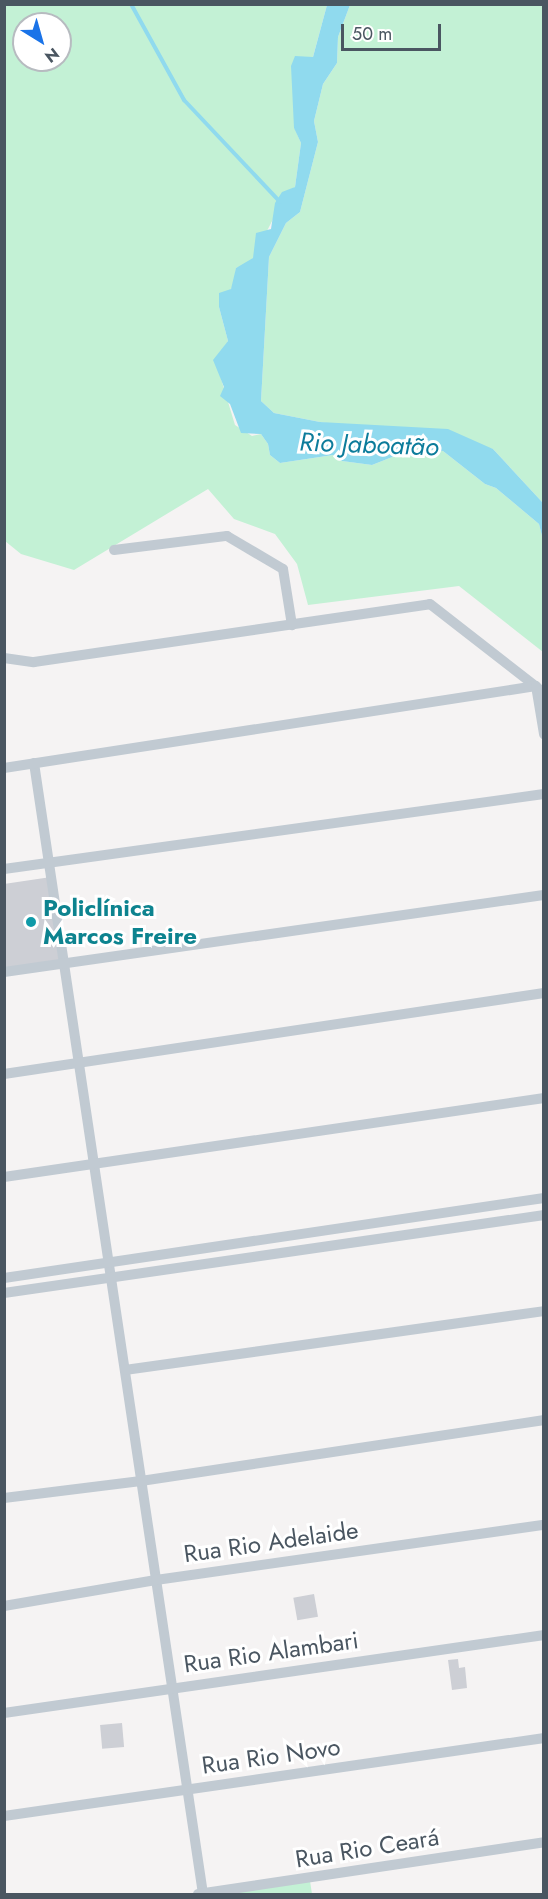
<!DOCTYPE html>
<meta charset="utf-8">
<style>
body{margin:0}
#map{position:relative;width:548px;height:1899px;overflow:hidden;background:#f5f3f3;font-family:Jost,sans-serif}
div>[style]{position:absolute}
.green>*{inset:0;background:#c3f1d5}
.water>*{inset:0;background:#90daee}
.stream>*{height:4px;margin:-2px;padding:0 2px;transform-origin:2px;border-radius:2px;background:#90daee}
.building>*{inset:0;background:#cdcfd5;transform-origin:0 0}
.minor>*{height:10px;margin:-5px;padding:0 5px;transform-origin:5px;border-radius:5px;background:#c1cad2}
.dots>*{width:16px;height:16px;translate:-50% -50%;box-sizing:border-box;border:3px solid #fff;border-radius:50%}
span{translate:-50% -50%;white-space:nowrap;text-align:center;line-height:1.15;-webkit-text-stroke:6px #fff;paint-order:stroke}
.culture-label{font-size:24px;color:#0d838f;font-weight:700}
.left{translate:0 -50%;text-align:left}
.street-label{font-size:24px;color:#4a5661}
.water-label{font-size:26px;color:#0c7c9b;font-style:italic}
.frame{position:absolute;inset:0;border:6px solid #4a5661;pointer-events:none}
.north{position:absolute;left:12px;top:12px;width:60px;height:60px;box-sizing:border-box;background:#fff;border:2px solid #b7bbc0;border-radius:50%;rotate:143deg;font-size:16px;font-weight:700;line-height:24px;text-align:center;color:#4a5661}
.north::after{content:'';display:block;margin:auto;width:21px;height:27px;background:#1a73e8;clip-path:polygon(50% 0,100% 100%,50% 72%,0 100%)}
.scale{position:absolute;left:341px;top:24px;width:100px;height:27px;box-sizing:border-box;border:3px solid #4a5661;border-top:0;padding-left:8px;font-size:18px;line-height:21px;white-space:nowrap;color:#4a5661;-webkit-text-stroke:4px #fff;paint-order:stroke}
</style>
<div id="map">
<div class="green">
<div style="clip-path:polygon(evenodd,4px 5px,327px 5px,294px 127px,301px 143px,295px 187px,287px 192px,251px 262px,236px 268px,235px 283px,219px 307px,228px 341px,221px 353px,219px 372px,235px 425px,252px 436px,261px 434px,268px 444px,270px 455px,280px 463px,333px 455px,342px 461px,372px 465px,415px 448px,443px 451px,485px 484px,496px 488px,539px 524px,543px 540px,543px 652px,459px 586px,308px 605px,297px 564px,275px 534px,234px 519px,208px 489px,74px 570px,21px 554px,5px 541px,4px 5px,24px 24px,60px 24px,60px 60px,24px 60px,24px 24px)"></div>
<div style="clip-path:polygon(350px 5px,543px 5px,543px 503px,493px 449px,320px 422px,274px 413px,261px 401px,269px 257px,286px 223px,300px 212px,318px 142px,314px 121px,323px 84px,337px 63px,338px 37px)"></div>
<div style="clip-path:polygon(310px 1881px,312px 1894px,213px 1894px)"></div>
</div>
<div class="water">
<div style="clip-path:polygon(327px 5px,350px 5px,338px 37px,337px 63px,323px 84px,314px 121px,318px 142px,300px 212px,286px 223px,269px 257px,261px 401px,274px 413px,320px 422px,448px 429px,493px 449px,543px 503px,543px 540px,539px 524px,496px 488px,485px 484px,443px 451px,415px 448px,372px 465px,342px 461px,333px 455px,280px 463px,270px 455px,268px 444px,261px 434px,241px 433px,230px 404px,220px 396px,224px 387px,213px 360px,228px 341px,219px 307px,219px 293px,231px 289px,236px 268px,253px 258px,256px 233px,271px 229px,275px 203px,282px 192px,295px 187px,301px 143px,294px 128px,291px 66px,295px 56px,313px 57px)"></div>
</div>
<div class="stream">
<div style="left:131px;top:4px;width:110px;rotate:61.1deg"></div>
<div style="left:184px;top:100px;width:140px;rotate:46.7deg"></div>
</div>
<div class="building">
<div style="clip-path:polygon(51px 877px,63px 960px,4px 969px,4px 884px)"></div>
<div style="left:314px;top:1594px;width:23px;height:21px;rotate:80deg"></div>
<div style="clip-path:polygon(458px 1659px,459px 1668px,465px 1667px,467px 1688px,452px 1690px,448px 1660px)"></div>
<div style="left:122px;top:1723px;width:24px;height:22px;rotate:85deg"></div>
</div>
<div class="minor">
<div style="left:114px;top:550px;width:114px;rotate:-7.1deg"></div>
<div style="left:227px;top:536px;width:65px;rotate:30.5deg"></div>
<div style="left:283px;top:569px;width:57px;rotate:80.9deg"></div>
<div style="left:4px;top:658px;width:30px;rotate:8deg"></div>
<div style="left:34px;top:662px;width:400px;rotate:-8.3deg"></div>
<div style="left:430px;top:604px;width:137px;rotate:37.9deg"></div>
<div style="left:34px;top:763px;width:1144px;rotate:81.5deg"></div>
<div style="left:4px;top:768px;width:538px;rotate:-8.76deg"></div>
<div style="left:536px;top:686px;width:49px;rotate:80.5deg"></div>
<div style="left:4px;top:869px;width:545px;rotate:-7.91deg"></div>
<div style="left:4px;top:972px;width:545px;rotate:-8.12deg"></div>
<div style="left:4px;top:1074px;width:546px;rotate:-8.53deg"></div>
<div style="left:4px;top:1177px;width:546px;rotate:-8.32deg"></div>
<div style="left:4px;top:1278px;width:546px;rotate:-8.43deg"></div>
<div style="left:4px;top:1293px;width:546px;rotate:-8.22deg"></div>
<div style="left:125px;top:1370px;width:423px;rotate:-8deg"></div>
<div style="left:4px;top:1498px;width:138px;rotate:-7.1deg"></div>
<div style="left:141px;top:1481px;width:408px;rotate:-8.6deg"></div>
<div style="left:4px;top:1606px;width:154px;rotate:-9.7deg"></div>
<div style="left:156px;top:1580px;width:392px;rotate:-8.1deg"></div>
<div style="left:4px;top:1713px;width:546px;rotate:-8.22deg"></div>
<div style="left:4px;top:1816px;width:546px;rotate:-8.22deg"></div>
<div style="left:198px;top:1894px;width:350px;rotate:-8.5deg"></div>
</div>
<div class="dots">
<div style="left:31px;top:922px;background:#0f9aa8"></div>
</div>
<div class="culture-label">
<span class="left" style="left:43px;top:922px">Policlínica<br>Marcos Freire</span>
</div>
<div class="street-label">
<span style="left:271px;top:1542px;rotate:-8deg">Rua Rio Adelaide</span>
<span style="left:271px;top:1652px;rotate:-8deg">Rua Rio Alambari</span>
<span style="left:271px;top:1756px;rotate:-8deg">Rua Rio Novo</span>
<span style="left:367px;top:1848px;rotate:-9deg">Rua Rio Ceará</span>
</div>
<div class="water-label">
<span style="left:369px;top:445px;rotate:2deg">Rio Jaboatão</span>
</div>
<div class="frame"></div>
<div class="north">N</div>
<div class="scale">50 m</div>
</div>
